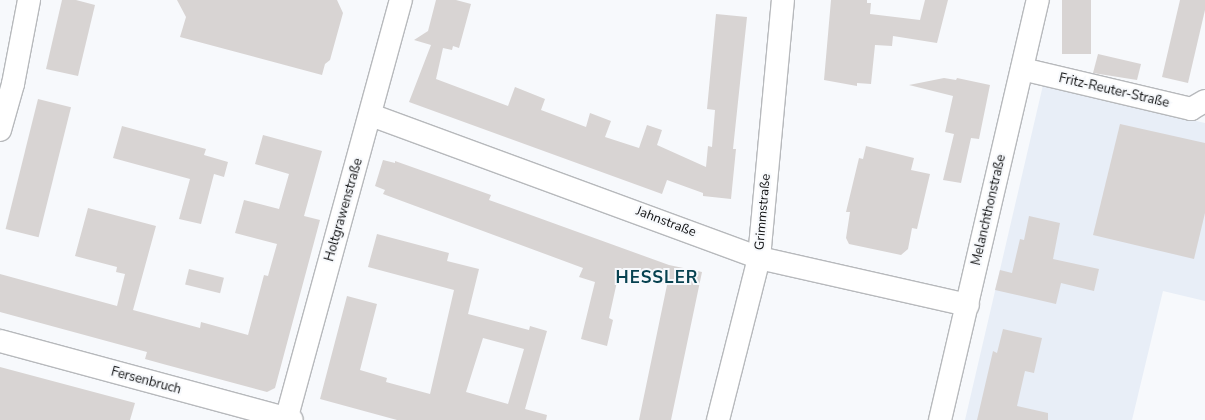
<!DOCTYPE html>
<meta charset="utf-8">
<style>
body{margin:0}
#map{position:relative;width:1205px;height:420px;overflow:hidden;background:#f7f9fc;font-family:"Nunito Sans",sans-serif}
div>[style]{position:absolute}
.built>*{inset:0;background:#e8eef7}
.building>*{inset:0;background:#d8d4d3;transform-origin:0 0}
.roads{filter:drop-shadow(1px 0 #b7b9bc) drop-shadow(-1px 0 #b7b9bc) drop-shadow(0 1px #b7b9bc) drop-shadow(0 -1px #b7b9bc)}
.minor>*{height:22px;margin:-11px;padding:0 11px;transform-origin:11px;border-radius:11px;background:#fff}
span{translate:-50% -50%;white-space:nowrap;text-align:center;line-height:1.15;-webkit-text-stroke:4px #f7f9fc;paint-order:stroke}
.street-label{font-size:13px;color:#111213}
.district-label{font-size:17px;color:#074250;font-weight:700;letter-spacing:1px}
</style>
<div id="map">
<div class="built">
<div style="clip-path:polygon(1043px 85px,1205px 123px,1205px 301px,1163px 291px,1132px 420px,965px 420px)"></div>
</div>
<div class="building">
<div style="clip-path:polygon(62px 0,76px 0,95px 5px,78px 76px,46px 69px)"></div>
<div style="clip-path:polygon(177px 0,337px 0,343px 13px,330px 60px,325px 64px,322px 75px,180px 37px,186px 17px)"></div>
<div style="clip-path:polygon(436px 0,456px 0,471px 4px,459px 48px,453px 46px,452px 50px,443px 48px,436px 79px,508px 106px,515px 87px,545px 99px,541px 110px,586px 127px,590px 113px,611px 121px,605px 137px,639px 148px,647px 125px,662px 130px,657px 145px,706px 167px,708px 146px,712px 147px,715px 110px,707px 109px,716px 14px,747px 17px,733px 149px,736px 149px,731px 199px,703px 196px,703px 193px,667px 180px,662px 194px,409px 102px,431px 45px,414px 40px,428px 31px)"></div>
<div style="clip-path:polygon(831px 0,867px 0,867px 3px,871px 3px,870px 14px,920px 20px,925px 0,948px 0,937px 43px,893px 36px,892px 46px,875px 45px,871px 84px,857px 83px,857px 86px,824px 80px)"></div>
<div style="left:1062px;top:0;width:29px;height:54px"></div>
<div style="clip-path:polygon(1180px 0,1205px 0,1205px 10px,1188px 83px,1162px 77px)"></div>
<div style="clip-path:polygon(1098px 54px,1141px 64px,1137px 80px,1093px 73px)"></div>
<div style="clip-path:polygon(944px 78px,956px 80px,957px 78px,990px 85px,979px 139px,971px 138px,961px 183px,943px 180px,954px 134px,945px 132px,953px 96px,909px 85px)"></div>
<div style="left:38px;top:99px;width:34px;height:134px;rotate:14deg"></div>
<div style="clip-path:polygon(1120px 124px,1205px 143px,1205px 213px,1194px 259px,1093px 235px)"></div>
<div style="clip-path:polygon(122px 126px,206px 149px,204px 155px,228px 162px,224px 177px,214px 174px,201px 224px,179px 219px,190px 179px,113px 158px)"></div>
<div style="clip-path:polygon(263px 135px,322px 151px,304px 216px,320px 220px,275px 388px,267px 392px,163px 364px,145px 359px,147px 352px,0 312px,0 274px,117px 306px,125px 274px,116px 272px,117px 267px,75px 256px,88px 208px,156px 226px,133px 310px,200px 328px,201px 322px,248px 335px,264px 275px,268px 276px,277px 244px,235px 233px,244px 200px,279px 209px,289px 174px,255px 164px)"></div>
<div style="clip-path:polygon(866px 146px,914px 158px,911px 170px,930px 174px,917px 229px,912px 228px,908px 249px,901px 255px,849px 244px,846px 238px,850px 212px,846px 212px,859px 158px,863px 159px)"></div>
<div style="clip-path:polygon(383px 160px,395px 163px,395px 161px,491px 195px,489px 200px,669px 265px,702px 272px,671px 420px,639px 420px,667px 285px,620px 268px,609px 318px,613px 320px,607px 346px,581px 339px,595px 282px,579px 277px,583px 268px,383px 194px,385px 190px,375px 186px)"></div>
<div style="clip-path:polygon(1029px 216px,1060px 223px,1053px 259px,1099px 269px,1094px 291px,1061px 283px,1056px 304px,995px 290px,1000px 270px,1012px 273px,1020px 239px,1024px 240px)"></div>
<div style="clip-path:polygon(evenodd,377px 234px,449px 253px,447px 261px,479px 269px,468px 314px,529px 330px,530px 326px,547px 331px,525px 409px,547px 415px,546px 420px,397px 420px,320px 399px,347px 296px,377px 304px,360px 370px,387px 378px,386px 382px,430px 394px,454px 290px,368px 267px,377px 234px,483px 338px,524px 349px,508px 404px,466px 392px,483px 338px)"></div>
<div style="left:189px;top:269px;width:36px;height:16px;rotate:14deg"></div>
<div style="clip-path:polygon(1003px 329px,1042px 338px,1034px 373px,1025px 371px,1017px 406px,1048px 413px,1048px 420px,977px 420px,993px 351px,997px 353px)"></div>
<div style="clip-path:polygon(0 367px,135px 403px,130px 420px,0 420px)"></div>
</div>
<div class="roads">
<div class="minor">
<div style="left:1022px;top:69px;width:174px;rotate:13.3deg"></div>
<div style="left:1191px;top:109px;width:16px;rotate:-30deg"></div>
<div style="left:371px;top:115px;width:414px;rotate:20.2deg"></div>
<div style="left:759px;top:258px;width:214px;rotate:12.7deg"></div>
<div style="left:0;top:130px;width:48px;rotate:-74.2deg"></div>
<div style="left:13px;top:84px;width:86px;rotate:-79.2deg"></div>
<div style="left:0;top:341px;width:302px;rotate:15.1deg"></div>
<div style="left:286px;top:420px;width:435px;rotate:-74.7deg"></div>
<div style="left:718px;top:420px;width:167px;rotate:-75.8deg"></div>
<div style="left:759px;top:258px;width:259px;rotate:-84.7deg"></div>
<div style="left:940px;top:420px;width:431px;rotate:-76.9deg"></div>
</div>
</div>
<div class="street-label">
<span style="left:1114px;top:91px;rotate:13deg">Fritz-Reuter-Straße</span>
<span style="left:344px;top:210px;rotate:-74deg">Holtgrawenstraße</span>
<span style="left:989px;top:210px;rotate:-77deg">Melanchthonstraße</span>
<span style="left:763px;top:212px;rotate:-85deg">Grimmstraße</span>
<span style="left:666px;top:222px;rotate:21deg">Jahnstraße</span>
<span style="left:146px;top:381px;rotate:15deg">Fersenbruch</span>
</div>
<div class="district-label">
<span style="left:657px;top:278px">HESSLER</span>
</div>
</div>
